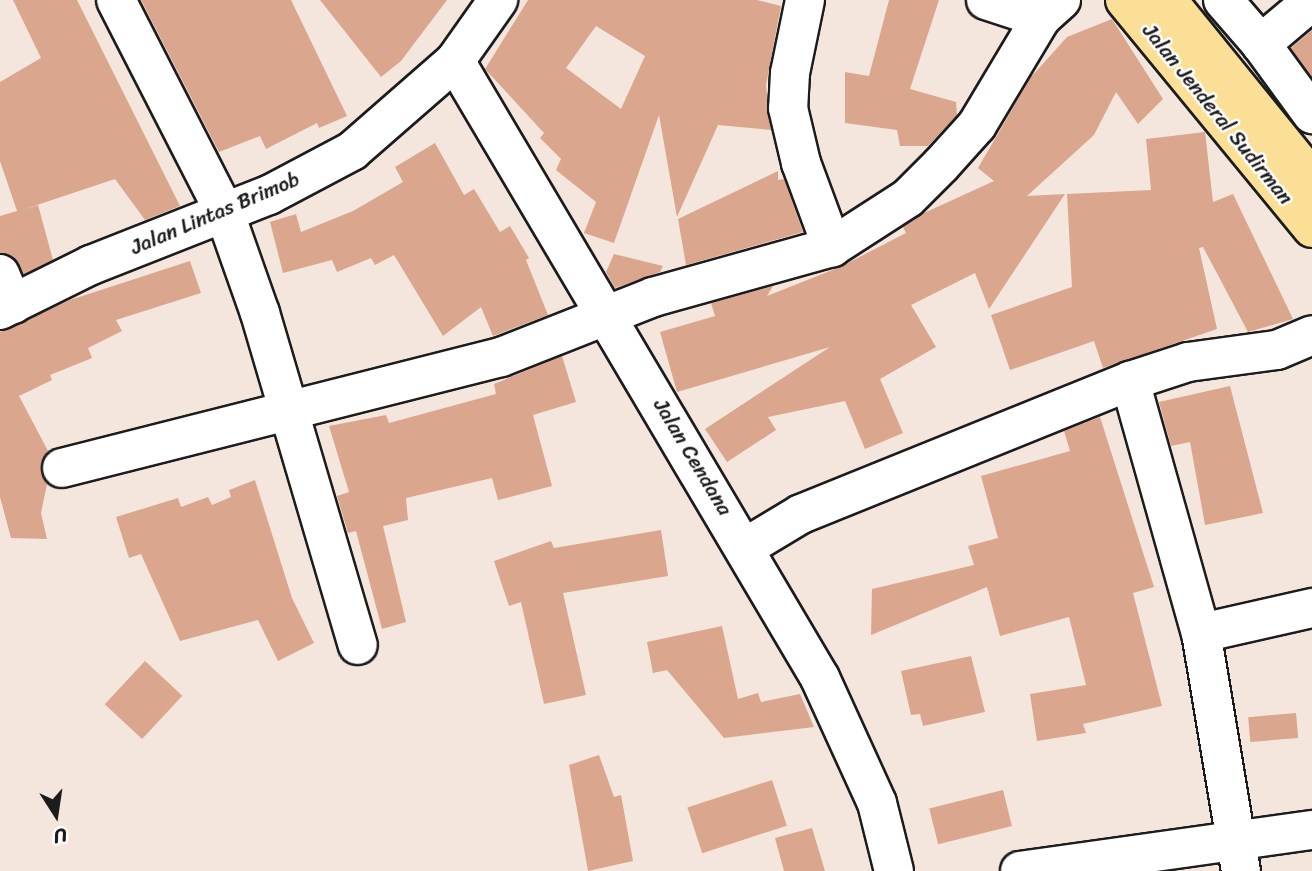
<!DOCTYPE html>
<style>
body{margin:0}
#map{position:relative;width:1312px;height:871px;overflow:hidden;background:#f4e5dd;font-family:Sriracha,sans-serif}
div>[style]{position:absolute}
.building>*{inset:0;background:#daa78e;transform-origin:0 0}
.roads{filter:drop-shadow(2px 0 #1c1c1c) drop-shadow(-2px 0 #1c1c1c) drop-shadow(0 2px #1c1c1c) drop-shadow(0 -2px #1c1c1c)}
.minor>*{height:38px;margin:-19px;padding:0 19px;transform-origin:19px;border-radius:19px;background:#fff}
.major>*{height:38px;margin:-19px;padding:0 19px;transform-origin:19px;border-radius:19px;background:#fbdf96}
span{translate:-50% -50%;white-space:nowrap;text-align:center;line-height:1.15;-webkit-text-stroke:5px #fff;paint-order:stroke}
.street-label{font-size:21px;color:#1c1c1c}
.north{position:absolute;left:21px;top:780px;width:70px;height:70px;-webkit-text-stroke:5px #fff;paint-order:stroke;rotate:168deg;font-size:19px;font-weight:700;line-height:28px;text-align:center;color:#1c1c1c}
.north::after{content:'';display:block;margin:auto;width:24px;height:32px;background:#1c1c1c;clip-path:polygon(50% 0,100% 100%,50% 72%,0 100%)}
</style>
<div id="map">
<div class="building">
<div style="clip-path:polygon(13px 0,77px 0,180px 206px,145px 220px,115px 179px,19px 211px,38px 205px,53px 260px,24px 274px,14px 257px,0 253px,0 216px,17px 211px,0 161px,0 82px,41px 58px)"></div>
<div style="clip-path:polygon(141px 0,291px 0,347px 116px,319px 128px,317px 123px,266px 149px,260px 136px,219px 152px)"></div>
<div style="clip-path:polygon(320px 0,447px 0,401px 61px,381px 77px)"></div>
<div style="clip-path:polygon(evenodd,528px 0,757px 0,781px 6px,766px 85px,771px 130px,718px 125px,677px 217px,659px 115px,614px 243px,584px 233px,596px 202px,556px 170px,561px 159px,540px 138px,544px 133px,485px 69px,528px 0,596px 26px,645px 56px,621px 109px,566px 68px,596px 26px)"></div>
<div style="clip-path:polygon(889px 0,939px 0,910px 89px,956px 102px,957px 115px,928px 146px,900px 146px,897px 130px,845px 123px,845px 72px,869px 76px)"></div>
<div style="clip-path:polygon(1112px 19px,1163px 99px,1138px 124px,1116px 92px,1094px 135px,1027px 196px,1065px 194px,989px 309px,975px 273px,911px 305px,936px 347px,880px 379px,903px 433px,865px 449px,845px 401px,768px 417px,776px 430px,727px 462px,705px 429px,830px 347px,677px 392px,660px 332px,715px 316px,711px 303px,773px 286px,767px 296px,840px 267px,906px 233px,903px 227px,924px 213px,994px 181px,978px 168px,1031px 77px,1067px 37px)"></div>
<div style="clip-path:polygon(1312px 30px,1312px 77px,1291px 48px)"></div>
<div style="clip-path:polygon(1205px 132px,1213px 202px,1233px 194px,1293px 319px,1248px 332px,1203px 247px,1199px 248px,1217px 329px,1103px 368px,1094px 341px,1010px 370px,991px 315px,1072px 287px,1067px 194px,1151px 190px,1146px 139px)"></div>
<div style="clip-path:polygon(435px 143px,464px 195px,474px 189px,500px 232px,510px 226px,529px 258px,526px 260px,548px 315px,493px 336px,481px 307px,443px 336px,394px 255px,375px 265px,371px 258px,337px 272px,332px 260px,283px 273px,270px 222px,296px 214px,301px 232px,353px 211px,403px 182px,395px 167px)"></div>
<div style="clip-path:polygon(778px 171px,778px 180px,784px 179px,803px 232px,686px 265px,678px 219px)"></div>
<div style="clip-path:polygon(614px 254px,663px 266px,660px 272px,615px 288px,606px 272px)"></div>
<div style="clip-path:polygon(190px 261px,201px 293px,116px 320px,122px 331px,88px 348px,92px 358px,50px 375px,52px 380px,19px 396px,48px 451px,41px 463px,47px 484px,41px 513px,47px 539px,11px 538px,0 497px,0 332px,70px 300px)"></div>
<div style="clip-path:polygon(562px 356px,576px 402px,533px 415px,552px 486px,498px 500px,492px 478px,406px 498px,408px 520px,383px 526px,406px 622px,382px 629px,356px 531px,348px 533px,337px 496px,349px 492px,329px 426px,386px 415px,389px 423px,496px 394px,494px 384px)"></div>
<div style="clip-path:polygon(1230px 386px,1263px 513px,1205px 525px,1190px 442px,1171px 446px,1159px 402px)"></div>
<div style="clip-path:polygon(1100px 417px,1154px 587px,1133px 593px,1162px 706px,1083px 724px,1086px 733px,1037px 741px,1030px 694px,1086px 685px,1069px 617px,1000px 636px,987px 587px,871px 635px,872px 589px,974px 565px,968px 546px,998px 538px,981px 476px,1070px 451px,1064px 431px)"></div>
<div style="clip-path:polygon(255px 480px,292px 598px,314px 643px,278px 661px,258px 620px,180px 641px,141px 554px,129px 558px,116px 517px,178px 498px,181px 507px,208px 497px,212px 505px,231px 497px,229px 490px)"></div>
<div style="clip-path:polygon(661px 530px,668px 576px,563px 593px,586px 695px,544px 704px,521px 602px,509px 606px,494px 561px,551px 541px,554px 548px)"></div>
<div style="clip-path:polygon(722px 626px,738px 699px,758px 693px,761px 702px,800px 694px,814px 727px,724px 738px,667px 670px,653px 673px,647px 642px)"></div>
<div style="clip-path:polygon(971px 656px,985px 712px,923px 726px,920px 714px,911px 715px,901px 671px)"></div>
<div style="left:145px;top:661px;width:51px;height:59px;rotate:43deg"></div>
<div style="left:1296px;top:713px;width:25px;height:48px;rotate:85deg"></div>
<div style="clip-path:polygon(599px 755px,614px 797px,621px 795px,633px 861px,588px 871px,569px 765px)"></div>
<div style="left:772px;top:780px;width:48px;height:89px;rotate:72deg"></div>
<div style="left:1003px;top:790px;width:37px;height:76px;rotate:76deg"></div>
<div style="clip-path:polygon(812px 828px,825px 871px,784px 871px,775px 838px)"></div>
</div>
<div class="roads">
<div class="minor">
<div style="left:116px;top:0;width:237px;rotate:62.9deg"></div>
<div style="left:224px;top:211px;width:108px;rotate:70.6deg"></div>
<div style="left:260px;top:313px;width:346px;rotate:73.6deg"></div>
<div style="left:805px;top:0;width:75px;rotate:101.6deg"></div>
<div style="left:790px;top:73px;width:35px;rotate:93deg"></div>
<div style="left:788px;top:108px;width:57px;rotate:76.7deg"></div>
<div style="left:801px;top:163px;width:90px;rotate:69.7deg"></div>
<div style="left:986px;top:0;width:58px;rotate:18.1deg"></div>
<div style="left:1223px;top:0;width:58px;rotate:49.2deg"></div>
<div style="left:1312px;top:1px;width:67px;rotate:139.9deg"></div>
<div style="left:1261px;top:44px;width:87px;rotate:53.9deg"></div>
<div style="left:455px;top:61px;width:717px;rotate:59.39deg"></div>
<div style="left:820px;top:678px;width:137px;rotate:65.5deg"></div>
<div style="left:877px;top:803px;width:70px;rotate:76deg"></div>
<div style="left:0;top:274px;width:33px;rotate:67deg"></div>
<div style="left:0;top:310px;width:102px;rotate:-26.3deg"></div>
<div style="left:91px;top:265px;width:191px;rotate:-21.5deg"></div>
<div style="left:269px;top:195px;width:94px;rotate:-27.9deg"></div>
<div style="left:352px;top:151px;width:137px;rotate:-41.1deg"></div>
<div style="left:455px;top:61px;width:75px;rotate:-54.8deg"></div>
<div style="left:1130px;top:381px;width:262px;rotate:74.3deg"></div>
<div style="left:62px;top:468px;width:453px;rotate:-14.2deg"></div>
<div style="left:501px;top:357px;width:163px;rotate:-21.5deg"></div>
<div style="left:653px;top:297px;width:186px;rotate:-15.6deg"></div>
<div style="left:832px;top:247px;width:90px;rotate:-32.8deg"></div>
<div style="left:908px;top:198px;width:47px;rotate:-45deg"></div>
<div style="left:941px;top:165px;width:54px;rotate:-48deg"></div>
<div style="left:977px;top:125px;width:125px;rotate:-59.1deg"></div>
<div style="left:1041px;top:18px;width:27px;rotate:-42deg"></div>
<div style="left:746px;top:547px;width:64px;rotate:-31deg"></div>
<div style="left:801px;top:514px;width:355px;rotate:-22deg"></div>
<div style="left:1130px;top:381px;width:61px;rotate:-18.1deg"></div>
<div style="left:1188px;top:362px;width:90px;rotate:-7.7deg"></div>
<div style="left:1277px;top:350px;width:38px;rotate:-23deg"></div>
<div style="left:1020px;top:871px;width:295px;rotate:-8deg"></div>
<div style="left:1241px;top:871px;width:241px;rotate:-99.5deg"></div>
<div style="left:1201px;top:633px;width:114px;rotate:-12.7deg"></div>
</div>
<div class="major">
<div style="left:1125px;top:0;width:295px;rotate:50.6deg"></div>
<div style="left:1167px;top:0;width:230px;rotate:51deg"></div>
</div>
</div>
<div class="street-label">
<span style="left:1218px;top:114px;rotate:51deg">Jalan Jenderal Sudirman</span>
<span style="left:215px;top:213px;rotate:-23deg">Jalan Lintas Brimob</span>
<span style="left:693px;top:457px;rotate:59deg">Jalan Cendana</span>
</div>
<div class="north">U</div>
</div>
